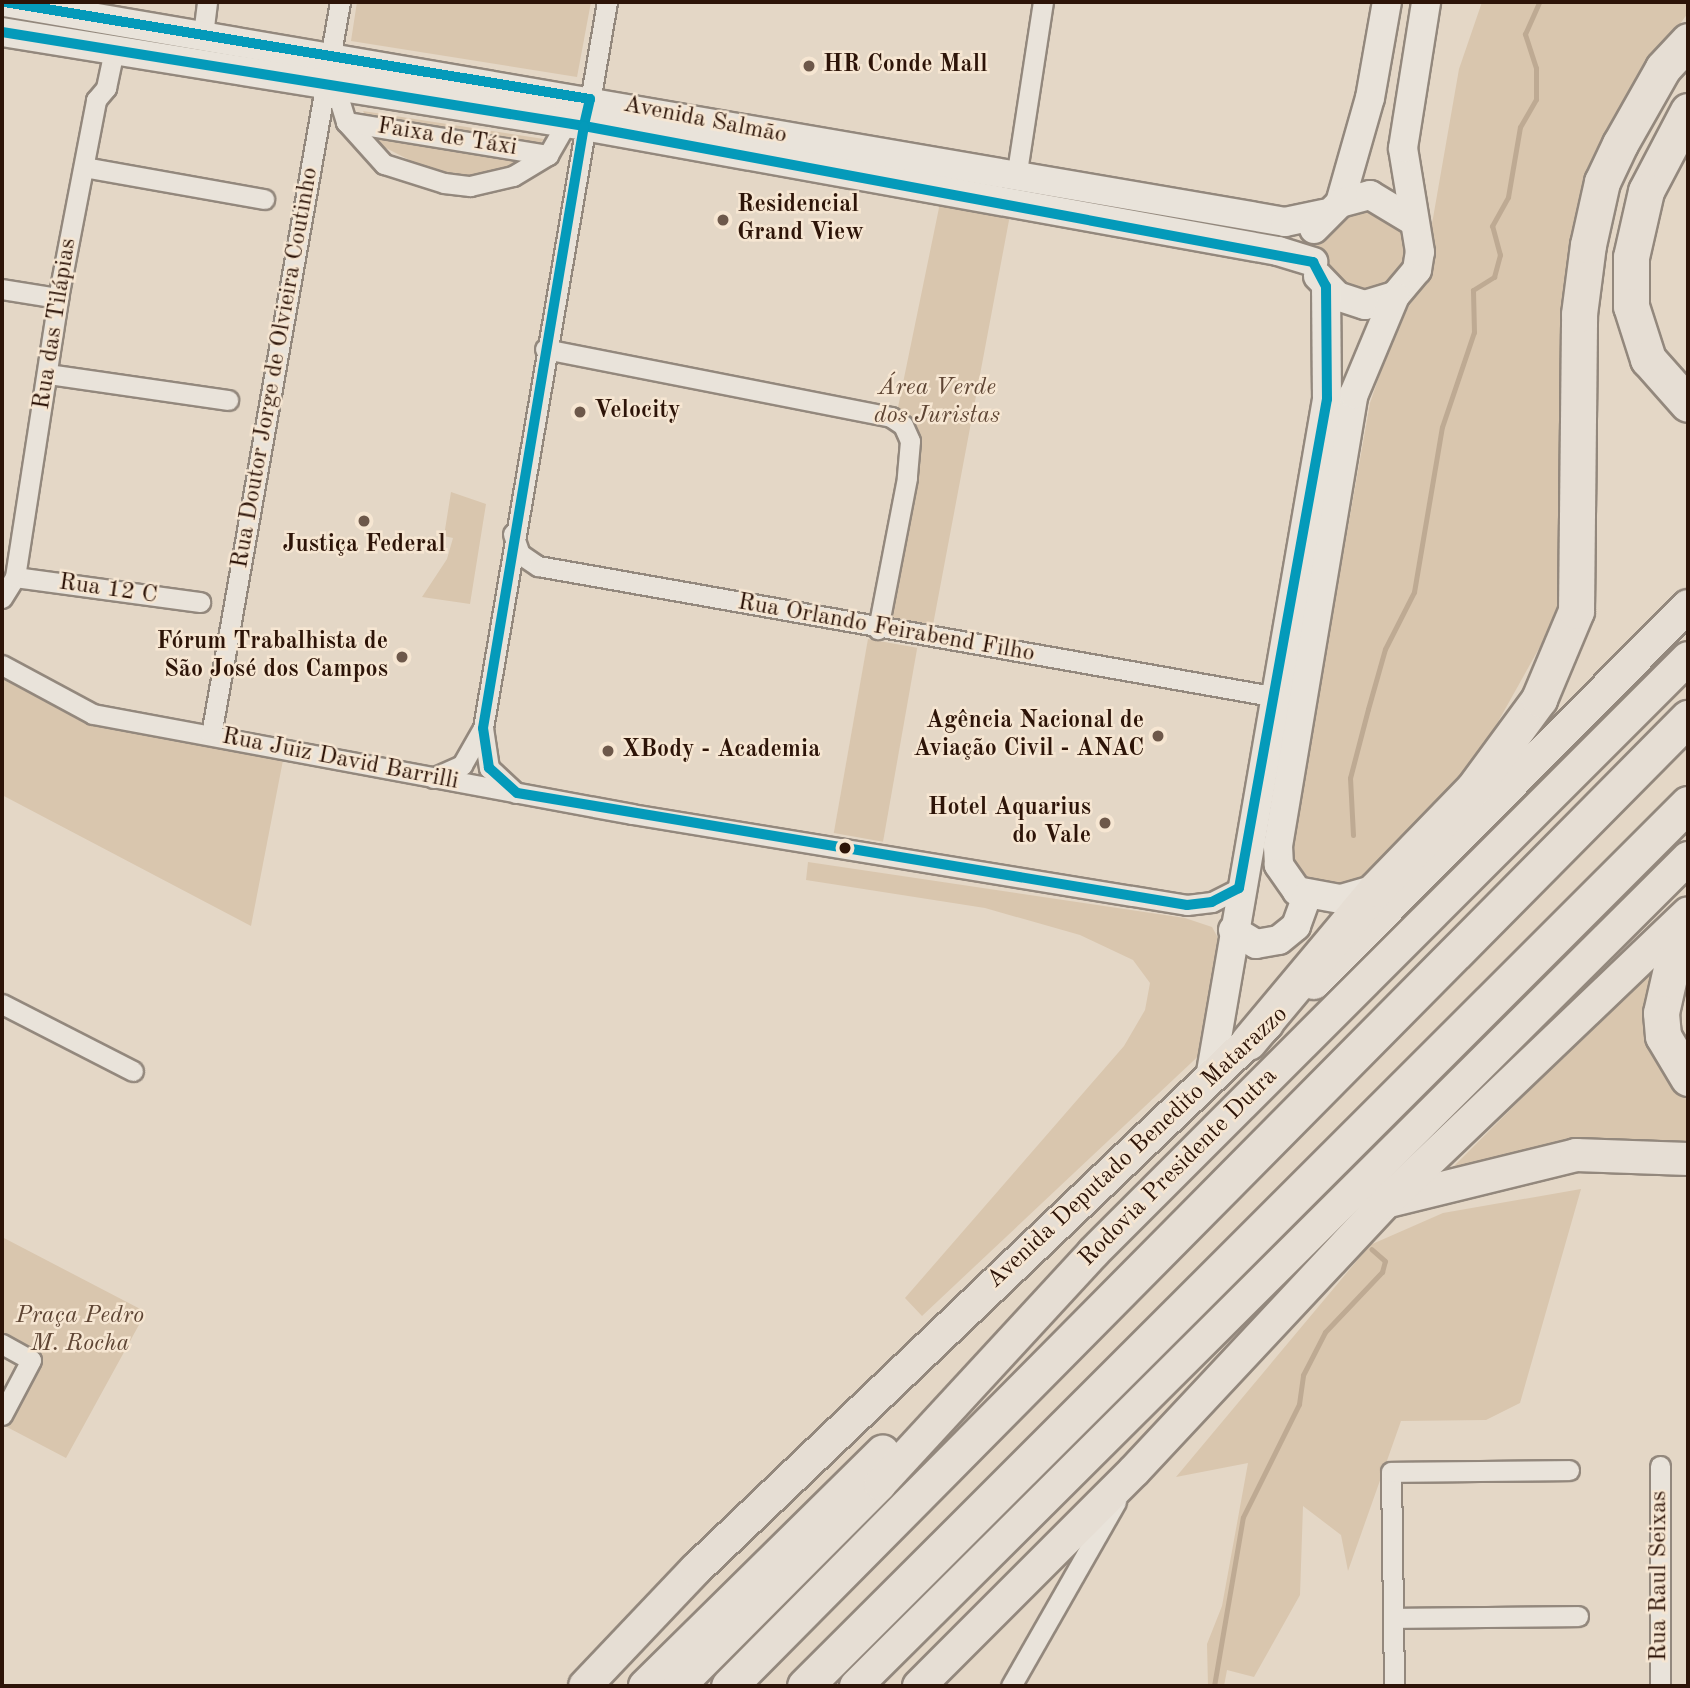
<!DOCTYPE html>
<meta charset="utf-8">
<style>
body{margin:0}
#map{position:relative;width:1690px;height:1688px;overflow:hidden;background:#e4d7c6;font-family:"Old Standard TT",serif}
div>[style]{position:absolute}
.green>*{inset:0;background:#d9c6ae;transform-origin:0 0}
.stream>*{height:5px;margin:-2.5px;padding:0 2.5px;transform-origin:2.5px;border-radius:2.5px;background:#beaa93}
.roads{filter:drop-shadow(2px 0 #93887d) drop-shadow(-2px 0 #93887d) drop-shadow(0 2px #93887d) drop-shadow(0 -2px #93887d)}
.street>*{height:19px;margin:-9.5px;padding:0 9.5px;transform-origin:9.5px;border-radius:9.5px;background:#e9e3da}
.secondary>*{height:28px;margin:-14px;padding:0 14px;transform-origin:14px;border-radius:14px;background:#e9e3da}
.primary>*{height:32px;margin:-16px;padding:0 16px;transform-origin:16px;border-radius:16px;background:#e6ded4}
.highway>*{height:35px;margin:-17.5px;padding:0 17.5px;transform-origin:17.5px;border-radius:17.5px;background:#e6ded4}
.bus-1>*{height:10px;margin:-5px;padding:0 5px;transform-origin:5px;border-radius:5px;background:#049aba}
.dots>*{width:19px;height:19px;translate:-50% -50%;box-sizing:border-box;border:4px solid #f6e6d2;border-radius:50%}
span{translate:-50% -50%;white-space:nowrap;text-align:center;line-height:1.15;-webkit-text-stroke:5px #f6e6d2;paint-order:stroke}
.poi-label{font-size:24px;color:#2d1408;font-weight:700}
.left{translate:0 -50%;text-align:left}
.right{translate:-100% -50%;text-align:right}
.street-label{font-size:24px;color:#2d1408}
.park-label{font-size:24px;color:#5e4534;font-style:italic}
.frame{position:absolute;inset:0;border:4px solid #2d1408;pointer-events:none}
</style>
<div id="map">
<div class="green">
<div style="clip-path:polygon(357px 2px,591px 2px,577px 77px,351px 41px)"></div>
<div style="clip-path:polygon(1482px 2px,1688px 2px,1688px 13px,1650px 65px,1596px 173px,1561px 609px,1480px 754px,1359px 887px,1306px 881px,1294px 862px,1293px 838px,1370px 403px,1396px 327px,1421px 287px,1459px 69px)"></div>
<div style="clip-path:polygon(363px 111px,544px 139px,520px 165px,467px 177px,431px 171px,382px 146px)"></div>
<div style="clip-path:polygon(1353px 201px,1412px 236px,1402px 280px,1358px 297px,1316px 258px,1315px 244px,1318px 231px)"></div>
<div style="clip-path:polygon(940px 203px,1010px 215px,933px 625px,882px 619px,913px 447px,896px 417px)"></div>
<div style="clip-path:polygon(451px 492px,486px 504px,470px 604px,422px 597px,447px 559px,453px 538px,444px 536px)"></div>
<div style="left:868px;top:639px;width:50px;height:197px;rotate:10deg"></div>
<div style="clip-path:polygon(2px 674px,93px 717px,284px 755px,251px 926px,2px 795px)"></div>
<div style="clip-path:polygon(808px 862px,1185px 918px,1212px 927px,1222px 945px,1208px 1047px,922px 1316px,905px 1298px,1124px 1046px,1145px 1010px,1150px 983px,1133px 960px,1080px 935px,985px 908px,806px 880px)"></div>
<div style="clip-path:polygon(1662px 958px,1654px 1043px,1688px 1102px,1688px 1152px,1439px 1181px)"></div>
<div style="clip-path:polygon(1581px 1189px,1520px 1403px,1486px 1420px,1401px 1421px,1348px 1571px,1341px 1535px,1303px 1506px,1300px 1595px,1254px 1677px,1227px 1670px,1224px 1686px,1208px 1686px,1207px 1644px,1222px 1606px,1248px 1463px,1176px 1477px,1370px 1245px,1443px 1213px)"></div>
<div style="clip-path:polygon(2px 1237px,146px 1312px,66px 1458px,5px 1426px,41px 1362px,2px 1340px)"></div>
</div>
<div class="stream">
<div style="left:1353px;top:835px;width:57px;rotate:-93deg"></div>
<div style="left:1350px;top:778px;width:71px;rotate:-75.4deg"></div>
<div style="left:1368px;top:709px;width:62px;rotate:-74.2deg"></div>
<div style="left:1385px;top:649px;width:64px;rotate:-63deg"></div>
<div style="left:1414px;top:592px;width:167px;rotate:-80.4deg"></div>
<div style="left:1442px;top:427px;width:100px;rotate:-71.4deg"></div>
<div style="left:1474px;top:332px;width:42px;rotate:-91.4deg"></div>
<div style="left:1473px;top:290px;width:25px;rotate:-32deg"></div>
<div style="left:1494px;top:277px;width:23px;rotate:-75deg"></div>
<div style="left:1500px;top:255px;width:30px;rotate:-105deg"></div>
<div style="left:1492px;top:226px;width:33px;rotate:-61deg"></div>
<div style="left:1508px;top:197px;width:71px;rotate:-80.3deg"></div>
<div style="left:1520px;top:127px;width:32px;rotate:-60deg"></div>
<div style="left:1536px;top:99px;width:31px;rotate:-90deg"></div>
<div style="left:1536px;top:68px;width:36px;rotate:-108deg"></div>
<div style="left:1525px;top:34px;width:35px;rotate:-66deg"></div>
<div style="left:1214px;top:1686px;width:171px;rotate:-80.3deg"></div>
<div style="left:1243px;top:1517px;width:126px;rotate:-63.6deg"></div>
<div style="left:1299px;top:1404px;width:29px;rotate:-82deg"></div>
<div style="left:1303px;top:1375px;width:48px;rotate:-62.9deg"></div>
<div style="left:1325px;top:1332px;width:83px;rotate:-46.5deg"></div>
<div style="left:1382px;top:1272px;width:11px;rotate:-75deg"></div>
<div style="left:1385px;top:1261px;width:18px;rotate:-139deg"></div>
</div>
<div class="roads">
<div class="street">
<div style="left:203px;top:35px;width:33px;rotate:-83deg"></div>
<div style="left:335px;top:86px;width:38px;rotate:73deg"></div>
<div style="left:346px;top:122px;width:57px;rotate:47.9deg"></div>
<div style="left:384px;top:164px;width:63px;rotate:17.6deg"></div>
<div style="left:444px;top:183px;width:26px;rotate:7deg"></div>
<div style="left:470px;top:186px;width:44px;rotate:-13.1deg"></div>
<div style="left:513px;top:176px;width:41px;rotate:-31deg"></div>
<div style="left:548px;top:155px;width:36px;rotate:-60deg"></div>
<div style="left:346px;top:122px;width:205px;rotate:9.3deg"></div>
<div style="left:84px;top:167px;width:183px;rotate:10.1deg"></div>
<div style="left:1016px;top:178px;width:178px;rotate:-81.3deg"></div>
<div style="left:2px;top:289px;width:57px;rotate:9.1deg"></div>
<div style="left:545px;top:349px;width:353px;rotate:11.1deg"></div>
<div style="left:891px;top:417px;width:14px;rotate:34deg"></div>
<div style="left:903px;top:425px;width:17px;rotate:66deg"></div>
<div style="left:910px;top:441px;width:37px;rotate:95deg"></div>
<div style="left:907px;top:478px;width:154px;rotate:100.9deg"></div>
<div style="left:48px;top:374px;width:182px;rotate:8.2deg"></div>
<div style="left:513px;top:534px;width:21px;rotate:71deg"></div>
<div style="left:520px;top:554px;width:22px;rotate:34deg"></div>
<div style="left:538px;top:566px;width:751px;rotate:10.05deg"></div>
<div style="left:15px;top:577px;width:187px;rotate:7.7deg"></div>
<div style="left:2px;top:598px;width:25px;rotate:-58deg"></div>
<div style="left:15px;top:577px;width:282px;rotate:-81.2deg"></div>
<div style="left:58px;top:298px;width:202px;rotate:-79.1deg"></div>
<div style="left:96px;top:100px;width:16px;rotate:-50deg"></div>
<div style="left:106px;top:88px;width:39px;rotate:-78deg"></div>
<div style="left:2px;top:665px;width:103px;rotate:28.3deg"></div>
<div style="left:93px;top:714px;width:548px;rotate:10.51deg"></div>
<div style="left:632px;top:814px;width:562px;rotate:9.31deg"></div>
<div style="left:1187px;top:905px;width:25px;rotate:-7deg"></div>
<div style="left:1212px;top:902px;width:30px;rotate:-27deg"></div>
<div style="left:211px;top:735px;width:744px;rotate:-80.02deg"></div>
<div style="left:433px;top:778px;width:32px;rotate:-24deg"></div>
<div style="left:462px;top:765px;width:43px;rotate:-60.4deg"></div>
<div style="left:516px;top:793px;width:37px;rotate:-137deg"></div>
<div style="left:489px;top:768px;width:40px;rotate:-98.5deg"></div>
<div style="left:483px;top:728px;width:737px;rotate:-80.31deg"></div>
<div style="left:2px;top:1004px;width:147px;rotate:27.1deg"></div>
<div style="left:2px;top:1344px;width:33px;rotate:29deg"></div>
<div style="left:31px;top:1360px;width:62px;rotate:117.8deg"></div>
<div style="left:1660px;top:1466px;width:220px;rotate:90deg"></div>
<div style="left:1394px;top:1618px;width:184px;rotate:-0.6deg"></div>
<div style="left:1011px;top:1686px;width:212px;rotate:-60.3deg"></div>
<div style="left:1394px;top:1686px;width:214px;rotate:-90.8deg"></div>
<div style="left:1391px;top:1472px;width:178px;rotate:-0.6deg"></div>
</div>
<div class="secondary">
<div style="left:4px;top:2px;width:1300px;rotate:9.74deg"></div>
<div style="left:1285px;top:222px;width:39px;rotate:-12deg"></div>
<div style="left:2px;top:32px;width:590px;rotate:9.17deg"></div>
<div style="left:584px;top:126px;width:705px;rotate:10.21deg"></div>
<div style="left:1278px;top:251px;width:37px;rotate:17deg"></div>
<div style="left:1340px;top:203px;width:109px;rotate:-74.1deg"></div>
<div style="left:1370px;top:98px;width:97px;rotate:-80deg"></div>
<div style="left:1314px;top:229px;width:37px;rotate:-45deg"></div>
<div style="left:1340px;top:203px;width:31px;rotate:-15deg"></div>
<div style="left:1370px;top:195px;width:47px;rotate:31deg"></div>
<div style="left:1318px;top:276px;width:28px;rotate:46deg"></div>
<div style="left:1337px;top:296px;width:29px;rotate:18deg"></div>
<div style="left:1365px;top:305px;width:31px;rotate:-17deg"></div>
<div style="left:1395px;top:296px;width:34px;rotate:-50deg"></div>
<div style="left:1417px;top:270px;width:18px;rotate:-81deg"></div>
<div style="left:1420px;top:252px;width:105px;rotate:-99.3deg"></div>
<div style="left:1403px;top:148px;width:148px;rotate:-81deg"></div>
<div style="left:1376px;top:889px;width:37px;rotate:164deg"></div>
<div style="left:1340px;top:899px;width:44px;rotate:-169.5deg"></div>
<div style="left:1297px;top:891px;width:32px;rotate:-125deg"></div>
<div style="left:1279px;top:865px;width:19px;rotate:-93deg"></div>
<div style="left:1278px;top:846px;width:458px;rotate:-80.5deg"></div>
<div style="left:1354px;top:394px;width:106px;rotate:-67.3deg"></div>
<div style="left:1233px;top:930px;width:27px;rotate:31deg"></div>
<div style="left:1256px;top:944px;width:23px;rotate:-10deg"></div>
<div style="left:1279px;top:940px;width:22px;rotate:-39deg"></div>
<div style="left:1296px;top:926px;width:33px;rotate:-70deg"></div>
<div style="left:1210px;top:1078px;width:689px;rotate:-80.22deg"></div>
<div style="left:1327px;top:399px;width:113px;rotate:-90.5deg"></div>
</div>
<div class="primary">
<div style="left:1314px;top:983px;width:531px;rotate:-45.23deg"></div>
<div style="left:1389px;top:1201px;width:193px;rotate:-13.8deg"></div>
<div style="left:1576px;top:1155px;width:112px;rotate:2deg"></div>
<div style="left:585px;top:1686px;width:160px;rotate:-46.5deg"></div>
<div style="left:695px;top:1570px;width:791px;rotate:-43.67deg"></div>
<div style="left:645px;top:1686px;width:334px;rotate:-44.6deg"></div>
<div style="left:679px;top:1686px;width:285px;rotate:-45.1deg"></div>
<div style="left:880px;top:1484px;width:314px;rotate:-47.3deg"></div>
<div style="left:1093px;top:1253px;width:841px;rotate:-45deg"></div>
<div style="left:856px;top:1686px;width:1174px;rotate:-44.86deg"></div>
<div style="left:919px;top:1686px;width:304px;rotate:-45deg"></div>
<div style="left:1134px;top:1471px;width:367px;rotate:-46.9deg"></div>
<div style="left:1385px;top:1203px;width:419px;rotate:-43.7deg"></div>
</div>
<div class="highway">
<div style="left:1688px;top:111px;width:90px;rotate:117.7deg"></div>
<div style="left:1646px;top:191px;width:68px;rotate:102.8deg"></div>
<div style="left:1631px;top:257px;width:49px;rotate:90deg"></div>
<div style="left:1631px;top:306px;width:56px;rotate:72.2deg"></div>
<div style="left:1648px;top:359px;width:60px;rotate:48.4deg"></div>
<div style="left:1688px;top:930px;width:38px;rotate:115deg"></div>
<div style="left:1672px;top:964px;width:50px;rotate:102.7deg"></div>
<div style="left:1661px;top:1013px;width:23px;rotate:85deg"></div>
<div style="left:1663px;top:1036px;width:49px;rotate:59.2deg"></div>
<div style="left:1248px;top:1042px;width:199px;rotate:-50.1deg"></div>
<div style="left:1376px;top:889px;width:139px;rotate:-45.9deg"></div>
<div style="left:1473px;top:789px;width:112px;rotate:-53.7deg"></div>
<div style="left:1539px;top:699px;width:95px;rotate:-67.2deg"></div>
<div style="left:1576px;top:611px;width:297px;rotate:-89.4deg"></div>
<div style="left:1579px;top:314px;width:70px;rotate:-82.6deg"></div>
<div style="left:1588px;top:245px;width:65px;rotate:-77.5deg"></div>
<div style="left:1602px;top:182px;width:42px;rotate:-64.7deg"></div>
<div style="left:1620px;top:144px;width:87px;rotate:-60.5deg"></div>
<div style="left:1663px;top:68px;width:37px;rotate:-47deg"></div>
<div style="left:729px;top:1686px;width:1363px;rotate:-45.27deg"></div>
<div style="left:805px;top:1686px;width:1248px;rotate:-44.97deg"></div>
</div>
</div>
<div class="bus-1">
<div style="left:4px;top:2px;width:594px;rotate:9.4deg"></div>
<div style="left:590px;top:99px;width:28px;rotate:103deg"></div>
<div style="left:2px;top:32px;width:590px;rotate:9.17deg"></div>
<div style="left:584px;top:126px;width:742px;rotate:10.57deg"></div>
<div style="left:1313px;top:262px;width:27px;rotate:62deg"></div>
<div style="left:1326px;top:286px;width:113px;rotate:89.5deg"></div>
<div style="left:1327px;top:399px;width:497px;rotate:100.2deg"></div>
<div style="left:1239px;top:888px;width:30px;rotate:153deg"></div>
<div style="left:1212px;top:902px;width:25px;rotate:173deg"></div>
<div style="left:1187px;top:905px;width:679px;rotate:-170.51deg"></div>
<div style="left:517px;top:793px;width:38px;rotate:-138deg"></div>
<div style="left:489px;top:768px;width:40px;rotate:-98.5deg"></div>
<div style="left:483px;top:728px;width:610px;rotate:-80.48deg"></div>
</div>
<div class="dots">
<div style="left:809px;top:66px;background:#6d584a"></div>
<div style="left:723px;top:220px;background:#6d584a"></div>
<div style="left:580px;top:412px;background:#6d584a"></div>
<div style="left:364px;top:521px;background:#6d584a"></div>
<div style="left:402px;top:657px;background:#6d584a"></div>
<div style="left:1158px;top:736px;background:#6d584a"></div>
<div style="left:608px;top:751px;background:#6d584a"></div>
<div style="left:1105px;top:823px;background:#6d584a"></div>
<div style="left:845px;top:848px;background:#2d1408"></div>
</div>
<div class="poi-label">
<span class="left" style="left:823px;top:66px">HR Conde Mall</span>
<span class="left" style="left:737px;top:220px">Residencial<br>Grand View</span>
<span class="left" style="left:594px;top:412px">Velocity</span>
<span style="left:364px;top:546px">Justiça Federal</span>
<span class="right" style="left:388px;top:657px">Fórum Trabalhista de<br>São José dos Campos</span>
<span class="right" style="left:1144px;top:736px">Agência Nacional de<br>Aviação Civil - ANAC</span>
<span class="left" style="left:622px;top:751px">XBody - Academia</span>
<span class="right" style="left:1091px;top:823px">Hotel Aquarius<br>do Vale</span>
</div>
<div class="street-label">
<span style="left:705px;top:121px;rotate:11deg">Avenida Salmão</span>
<span style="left:447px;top:138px;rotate:9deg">Faixa de Táxi</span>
<span style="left:56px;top:324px;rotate:-81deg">Rua das Tilápias</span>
<span style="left:276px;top:368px;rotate:-80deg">Rua Doutor Jorge de Olvieira Coutinho</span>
<span style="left:108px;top:590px;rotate:8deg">Rua 12 C</span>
<span style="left:886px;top:629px;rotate:10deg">Rua Orlando Feirabend Filho</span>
<span style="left:340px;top:760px;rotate:11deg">Rua Juiz David Barrilli</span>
<span style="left:1138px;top:1148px;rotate:-43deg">Avenida Deputado Benedito Matarazzo</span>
<span style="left:1179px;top:1168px;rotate:-45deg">Rodovia Presidente Dutra</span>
<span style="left:1660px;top:1576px;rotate:-90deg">Rua Raul Seixas</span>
</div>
<div class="park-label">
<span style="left:937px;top:403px">Área Verde<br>dos Juristas</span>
<span style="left:80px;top:1331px">Praça Pedro<br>M. Rocha</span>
</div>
<div class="frame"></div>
</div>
